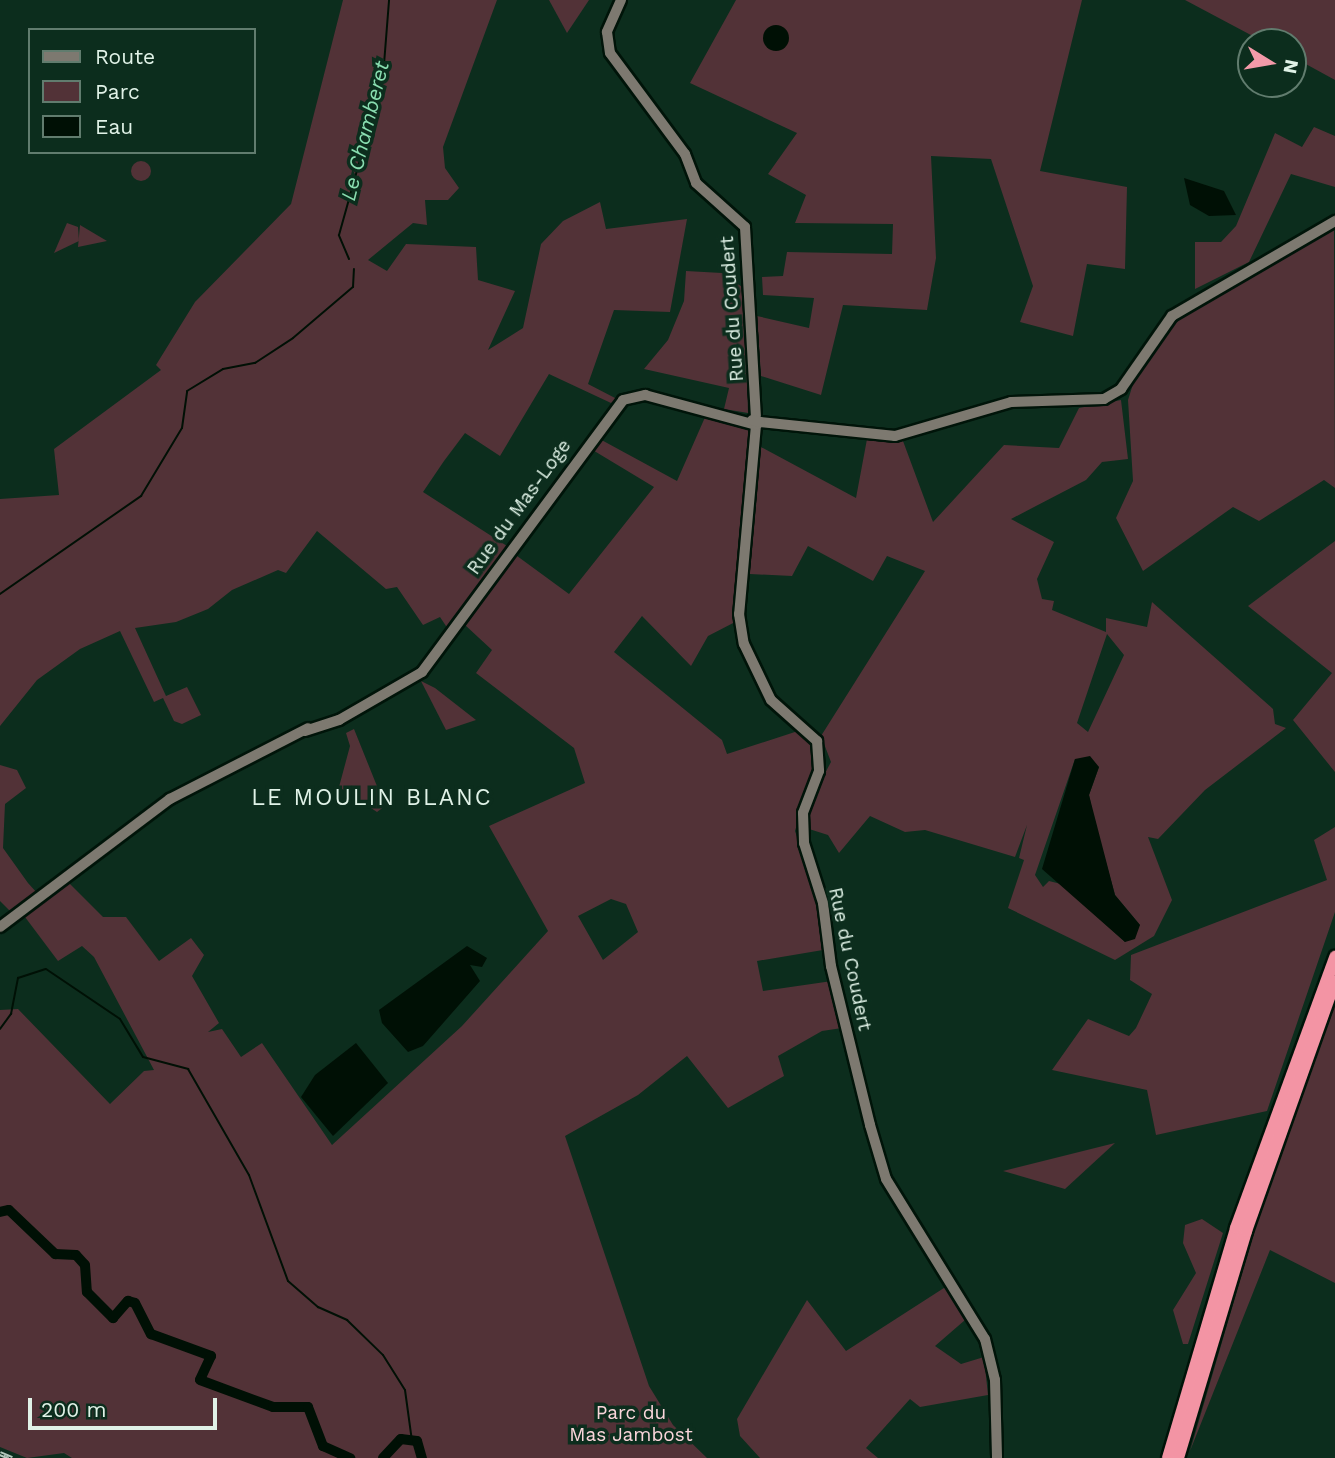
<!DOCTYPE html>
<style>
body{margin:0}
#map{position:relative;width:1335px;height:1458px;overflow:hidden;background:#0c2d1d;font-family:"Work Sans",sans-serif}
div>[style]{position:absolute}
.green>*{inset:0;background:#523237}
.round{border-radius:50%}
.water>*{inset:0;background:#001005}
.stream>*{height:2px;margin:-1px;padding:0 1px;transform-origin:1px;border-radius:1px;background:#001005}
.river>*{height:10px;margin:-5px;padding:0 5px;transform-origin:5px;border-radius:5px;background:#001005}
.roads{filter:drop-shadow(2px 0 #001409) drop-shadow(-2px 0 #001409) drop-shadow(0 2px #001409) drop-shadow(0 -2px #001409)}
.secondary>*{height:10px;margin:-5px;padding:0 5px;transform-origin:5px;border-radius:5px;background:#7d7970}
.highway>*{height:12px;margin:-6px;padding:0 6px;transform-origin:6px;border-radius:6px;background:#f394a4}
.rail>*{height:4.5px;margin-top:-2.25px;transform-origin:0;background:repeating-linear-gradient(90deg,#0c2d1d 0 5px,#b3c8bc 0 10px);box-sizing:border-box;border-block:2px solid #b3c8bc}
span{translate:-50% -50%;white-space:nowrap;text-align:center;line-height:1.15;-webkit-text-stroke:7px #0c2d1d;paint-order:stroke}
.street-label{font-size:19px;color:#e0f2e7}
.park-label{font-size:19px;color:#fbd6db}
.water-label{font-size:21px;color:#89ddb0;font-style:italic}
.quarter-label{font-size:23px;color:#e0f2e7;letter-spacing:2px}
.legend{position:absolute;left:28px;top:28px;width:228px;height:126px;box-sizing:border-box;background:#0c2d1d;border:2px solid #617c6e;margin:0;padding:9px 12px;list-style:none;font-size:21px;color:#e0f2e7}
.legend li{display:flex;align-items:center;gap:14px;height:35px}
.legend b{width:35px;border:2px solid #617c6e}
.north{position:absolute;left:1237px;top:28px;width:70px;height:70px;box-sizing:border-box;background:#0c2d1d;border:2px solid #617c6e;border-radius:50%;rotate:101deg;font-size:19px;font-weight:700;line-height:28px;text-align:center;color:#e0f2e7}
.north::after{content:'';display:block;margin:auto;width:24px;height:32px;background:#f39aa9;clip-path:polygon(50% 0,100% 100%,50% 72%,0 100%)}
.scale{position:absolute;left:28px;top:1398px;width:189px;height:32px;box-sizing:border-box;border:4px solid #e0f2e7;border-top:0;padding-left:9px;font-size:21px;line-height:24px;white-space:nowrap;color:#e0f2e7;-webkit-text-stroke:5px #0c2d1d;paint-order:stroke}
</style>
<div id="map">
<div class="green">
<div style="clip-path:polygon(343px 0,497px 0,443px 147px,445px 168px,459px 188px,448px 200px,425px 200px,427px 225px,413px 223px,368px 260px,387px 271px,406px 244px,476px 247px,478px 280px,515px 291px,488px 350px,523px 328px,541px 244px,563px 221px,600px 202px,606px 229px,687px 219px,670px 312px,614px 310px,588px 384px,617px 399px,611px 403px,549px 374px,500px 456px,465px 433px,444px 461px,423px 492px,507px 546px,448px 629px,440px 617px,423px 625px,397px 587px,386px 589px,317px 531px,286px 573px,278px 570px,232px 590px,208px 609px,176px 622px,135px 628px,166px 696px,187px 687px,201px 715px,182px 724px,174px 721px,163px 698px,154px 702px,120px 631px,80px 649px,37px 680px,0 726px,0 499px,59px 495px,54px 449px,161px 370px,156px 365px,195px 302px,291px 204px)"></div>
<div style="clip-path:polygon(549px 0,589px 0,567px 33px)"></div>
<div style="clip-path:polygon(736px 0,1082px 0,1040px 171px,1127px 187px,1125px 269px,1087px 264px,1073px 336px,1020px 322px,1033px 286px,991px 159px,931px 156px,936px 258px,927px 310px,843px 305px,821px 395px,761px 376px,757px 316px,809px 328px,814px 298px,763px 295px,762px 277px,783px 276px,787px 252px,892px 254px,893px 224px,795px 223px,806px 195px,768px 174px,797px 133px,690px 83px)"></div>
<div style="clip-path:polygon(1185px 0,1335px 0,1335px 80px,1293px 57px,1293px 42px,1264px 42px)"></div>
<div style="clip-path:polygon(1314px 127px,1335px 136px,1335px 187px,1291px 174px,1249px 262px,1195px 289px,1195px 242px,1221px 242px,1236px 226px,1275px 133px,1302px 147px)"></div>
<div class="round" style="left:131px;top:161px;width:20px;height:20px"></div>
<div style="clip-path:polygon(67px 223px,78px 227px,79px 241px,54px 253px)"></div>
<div style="clip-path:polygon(80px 225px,107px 241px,78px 247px)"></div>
<div style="clip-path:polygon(1334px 229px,1335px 488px,1324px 480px,1259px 521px,1233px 507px,1143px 571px,1116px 518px,1133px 481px,1128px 400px,1133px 384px,1178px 317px)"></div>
<div style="clip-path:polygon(686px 271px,722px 273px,745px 289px,748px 413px,724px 409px,729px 388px,644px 369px,668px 340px,684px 301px)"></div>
<div style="clip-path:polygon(evenodd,1121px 400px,1128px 459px,1102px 462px,1086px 480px,1011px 519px,1054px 542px,1037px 579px,1042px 599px,1054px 601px,1052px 610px,1106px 632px,1106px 618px,1147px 627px,1152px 602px,1273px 709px,1275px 724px,1286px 728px,1205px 790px,1158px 839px,1148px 837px,1172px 900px,1154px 936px,1115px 960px,1008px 908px,1024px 860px,1019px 858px,1027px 825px,1015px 857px,925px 830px,905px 832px,870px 816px,839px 853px,828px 835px,809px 829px,811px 799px,831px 762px,821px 736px,925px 571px,887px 556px,873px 581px,808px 546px,792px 576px,750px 574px,747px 568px,759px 446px,856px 498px,867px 439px,903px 441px,933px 522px,1004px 445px,1059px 448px,1079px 408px,1121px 400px,1107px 634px,1124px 655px,1088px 732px,1077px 723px,1107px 634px,1121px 400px,1075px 759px,1099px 767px,1089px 795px,1094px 819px,1115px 895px,1140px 925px,1125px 942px,1061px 884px,1049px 881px,1043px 887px,1035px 875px,1075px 759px)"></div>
<div style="clip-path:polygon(evenodd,706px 415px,749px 427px,754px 443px,739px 620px,708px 636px,691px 666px,642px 616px,614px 652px,722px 740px,727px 754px,801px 730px,812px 743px,817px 759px,795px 831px,819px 900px,823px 950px,757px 961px,763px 991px,832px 981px,842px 1028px,822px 1031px,778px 1056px,784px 1076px,728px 1108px,687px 1056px,638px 1095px,565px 1136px,649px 1386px,673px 1425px,707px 1458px,72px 1458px,64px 1453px,27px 1458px,0 1447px,0 1010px,18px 1009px,110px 1104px,144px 1071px,154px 1070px,94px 957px,82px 946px,58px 961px,22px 913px,16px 917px,0 901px,0 765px,17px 770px,26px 788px,5px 804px,3px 848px,28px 883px,38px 894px,66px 880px,103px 917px,126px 917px,159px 961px,191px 938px,204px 955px,192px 976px,219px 1023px,208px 1032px,222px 1029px,241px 1057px,262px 1043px,332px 1145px,462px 1026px,548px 931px,489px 826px,585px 783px,574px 748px,476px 673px,492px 650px,465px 625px,513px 553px,569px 594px,654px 487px,591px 449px,596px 437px,677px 481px,706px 415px,611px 899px,626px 904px,638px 932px,603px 960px,578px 916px,611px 899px)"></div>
<div style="clip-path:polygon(1335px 541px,1335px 772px,1293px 720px,1332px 673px,1248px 606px)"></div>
<div style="clip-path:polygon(421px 681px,435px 688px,476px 720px,446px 730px)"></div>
<div style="clip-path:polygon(354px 729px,385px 806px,377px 812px,339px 787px,350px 746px,346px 733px)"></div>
<div style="clip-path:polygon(1335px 827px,1335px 912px,1267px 1111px,1156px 1135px,1147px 1090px,1052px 1070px,1088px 1019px,1129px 1036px,1136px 1028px,1152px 994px,1130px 980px,1131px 955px,1327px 880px,1314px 840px)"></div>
<div style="clip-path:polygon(1335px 1005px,1335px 1283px,1270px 1250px,1190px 1451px,1266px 1192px)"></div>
<div style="clip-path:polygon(1115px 1143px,1065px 1189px,1003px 1171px)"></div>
<div style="clip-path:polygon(1202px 1219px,1223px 1233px,1188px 1344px,1183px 1344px,1173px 1310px,1196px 1273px,1183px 1243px,1185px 1225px)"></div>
<div style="clip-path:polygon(947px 1286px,965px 1320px,935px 1346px,961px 1364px,984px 1357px,988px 1395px,920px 1407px,910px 1399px,866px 1448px,878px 1458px,760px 1458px,740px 1436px,737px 1419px,807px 1300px,846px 1351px)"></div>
</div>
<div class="water">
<div class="round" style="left:763px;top:25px;width:26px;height:26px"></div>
<div style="clip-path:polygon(1184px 178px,1224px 191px,1236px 215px,1209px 216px,1190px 205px)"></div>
<div style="clip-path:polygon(1090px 756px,1099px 767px,1089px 795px,1115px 895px,1140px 925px,1135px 939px,1125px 942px,1042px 869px,1075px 759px)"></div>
<div style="clip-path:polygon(467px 946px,487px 958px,482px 967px,470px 965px,480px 981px,423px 1046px,408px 1052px,382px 1023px,379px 1010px)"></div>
<div style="clip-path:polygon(356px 1043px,388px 1083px,333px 1136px,301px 1097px,315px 1075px)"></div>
</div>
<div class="stream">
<div style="left:349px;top:259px;width:26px;rotate:-113deg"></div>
<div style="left:339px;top:235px;width:164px;rotate:-74.4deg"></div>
<div style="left:383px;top:77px;width:77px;rotate:-85.5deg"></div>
<div style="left:0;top:594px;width:172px;rotate:-34.8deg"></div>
<div style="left:141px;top:496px;width:79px;rotate:-58.9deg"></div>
<div style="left:182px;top:428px;width:37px;rotate:-82deg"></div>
<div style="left:187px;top:391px;width:42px;rotate:-31.4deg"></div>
<div style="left:223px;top:369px;width:33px;rotate:-11deg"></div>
<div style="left:255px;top:363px;width:45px;rotate:-33.3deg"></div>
<div style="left:293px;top:338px;width:79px;rotate:-40.4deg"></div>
<div style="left:353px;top:287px;width:18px;rotate:-87deg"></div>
<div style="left:0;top:1029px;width:19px;rotate:-54deg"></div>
<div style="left:11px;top:1014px;width:37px;rotate:-79deg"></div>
<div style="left:18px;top:978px;width:29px;rotate:-18deg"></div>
<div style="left:46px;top:969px;width:89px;rotate:34deg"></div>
<div style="left:120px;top:1019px;width:44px;rotate:58.8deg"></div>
<div style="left:143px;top:1057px;width:47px;rotate:14.9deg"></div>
<div style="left:188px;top:1069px;width:122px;rotate:60.1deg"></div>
<div style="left:249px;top:1175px;width:113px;rotate:69.8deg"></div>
<div style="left:288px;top:1281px;width:40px;rotate:41deg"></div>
<div style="left:318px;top:1307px;width:32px;rotate:24deg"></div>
<div style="left:347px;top:1320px;width:50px;rotate:44.2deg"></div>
<div style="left:383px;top:1355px;width:41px;rotate:57.8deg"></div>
<div style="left:405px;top:1390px;width:51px;rotate:82.2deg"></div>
</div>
<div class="river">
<div style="left:0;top:1212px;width:9px;rotate:-13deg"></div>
<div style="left:9px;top:1210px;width:64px;rotate:43.7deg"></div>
<div style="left:55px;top:1254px;width:21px;rotate:3deg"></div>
<div style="left:76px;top:1255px;width:13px;rotate:48deg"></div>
<div style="left:85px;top:1265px;width:27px;rotate:86deg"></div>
<div style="left:87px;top:1292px;width:37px;rotate:45deg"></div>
<div style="left:113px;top:1318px;width:23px;rotate:-49deg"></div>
<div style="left:128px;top:1301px;width:7px;rotate:16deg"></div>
<div style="left:135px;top:1303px;width:35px;rotate:63deg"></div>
<div style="left:151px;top:1334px;width:64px;rotate:20.1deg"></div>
<div style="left:211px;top:1356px;width:26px;rotate:115deg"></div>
<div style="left:200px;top:1380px;width:78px;rotate:20.3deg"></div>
<div style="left:273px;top:1407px;width:35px"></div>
<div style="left:308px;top:1407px;width:42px;rotate:69deg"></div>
<div style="left:323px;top:1446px;width:30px;rotate:24deg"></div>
<div style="left:383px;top:1458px;width:26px;rotate:-47deg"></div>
<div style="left:401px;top:1439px;width:16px;rotate:7deg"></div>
<div style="left:417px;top:1441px;width:18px;rotate:74deg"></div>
</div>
<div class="roads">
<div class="secondary">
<div style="left:621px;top:0;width:35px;rotate:114deg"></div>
<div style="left:607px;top:32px;width:21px;rotate:82deg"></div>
<div style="left:610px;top:53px;width:126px;rotate:53.4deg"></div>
<div style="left:685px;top:154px;width:31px;rotate:69deg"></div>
<div style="left:696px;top:183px;width:66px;rotate:41.9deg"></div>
<div style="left:745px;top:227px;width:189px;rotate:86.7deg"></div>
<div style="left:760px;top:422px;width:136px;rotate:5.9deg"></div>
<div style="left:895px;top:436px;width:121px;rotate:-16.3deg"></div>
<div style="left:1011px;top:402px;width:93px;rotate:-1.8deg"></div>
<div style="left:1104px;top:399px;width:20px;rotate:-30deg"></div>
<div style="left:1121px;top:389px;width:89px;rotate:-55.1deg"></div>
<div style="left:1172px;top:316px;width:189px;rotate:-30.2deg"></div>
<div style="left:756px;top:425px;width:190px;rotate:95.1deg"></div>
<div style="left:739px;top:614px;width:30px;rotate:81deg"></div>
<div style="left:744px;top:644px;width:62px;rotate:64.3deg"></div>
<div style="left:771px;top:700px;width:62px;rotate:41.7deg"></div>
<div style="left:817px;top:741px;width:30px;rotate:86deg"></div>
<div style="left:819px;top:771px;width:45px;rotate:110.9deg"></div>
<div style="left:803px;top:813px;width:30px;rotate:88deg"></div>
<div style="left:804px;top:843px;width:63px;rotate:72.4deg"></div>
<div style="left:823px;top:903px;width:64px;rotate:82.8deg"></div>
<div style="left:831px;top:966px;width:164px;rotate:76.2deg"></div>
<div style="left:870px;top:1125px;width:56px;rotate:73.5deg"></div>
<div style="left:886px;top:1179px;width:188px;rotate:58.3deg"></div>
<div style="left:985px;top:1339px;width:42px;rotate:76.3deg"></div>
<div style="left:995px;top:1380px;width:78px;rotate:88.5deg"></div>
<div style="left:305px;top:731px;width:36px;rotate:-18deg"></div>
<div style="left:339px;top:720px;width:96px;rotate:-30deg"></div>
<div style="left:422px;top:672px;width:338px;rotate:-53.5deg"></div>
<div style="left:623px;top:400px;width:23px;rotate:-13deg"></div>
<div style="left:645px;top:395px;width:115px;rotate:15.1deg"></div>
<div style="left:756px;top:425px;width:5px;rotate:-37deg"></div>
<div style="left:760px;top:422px;width:8px;rotate:-166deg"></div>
<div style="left:0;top:927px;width:213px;rotate:-37deg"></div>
<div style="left:170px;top:799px;width:155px;rotate:-27.2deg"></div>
</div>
<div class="highway">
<div style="left:1168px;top:1458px;width:240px;rotate:-73.5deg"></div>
<div style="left:1236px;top:1228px;width:289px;rotate:-69.9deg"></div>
<div style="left:1178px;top:1458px;width:237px;rotate:-73.3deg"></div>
<div style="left:1246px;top:1231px;width:265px;rotate:-70.4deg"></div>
</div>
</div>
<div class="rail">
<div style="left:0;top:1453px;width:13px;rotate:23deg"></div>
</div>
<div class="street-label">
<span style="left:732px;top:309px;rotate:-94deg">Rue du Coudert</span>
<span style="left:519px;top:507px;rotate:-54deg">Rue du Mas-Loge</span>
<span style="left:850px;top:959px;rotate:78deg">Rue du Coudert</span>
</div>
<div class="park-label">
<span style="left:631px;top:1424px">Parc du<br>Mas Jambost</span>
</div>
<div class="water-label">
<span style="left:365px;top:131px;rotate:-76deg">Le Chamberet</span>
</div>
<div class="quarter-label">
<span style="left:372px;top:798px">LE MOULIN BLANC</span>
</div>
<ul class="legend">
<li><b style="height:9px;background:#7d7970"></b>Route</li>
<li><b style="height:19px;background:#523237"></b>Parc</li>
<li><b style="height:19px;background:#001005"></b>Eau</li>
</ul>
<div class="north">N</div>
<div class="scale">200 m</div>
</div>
